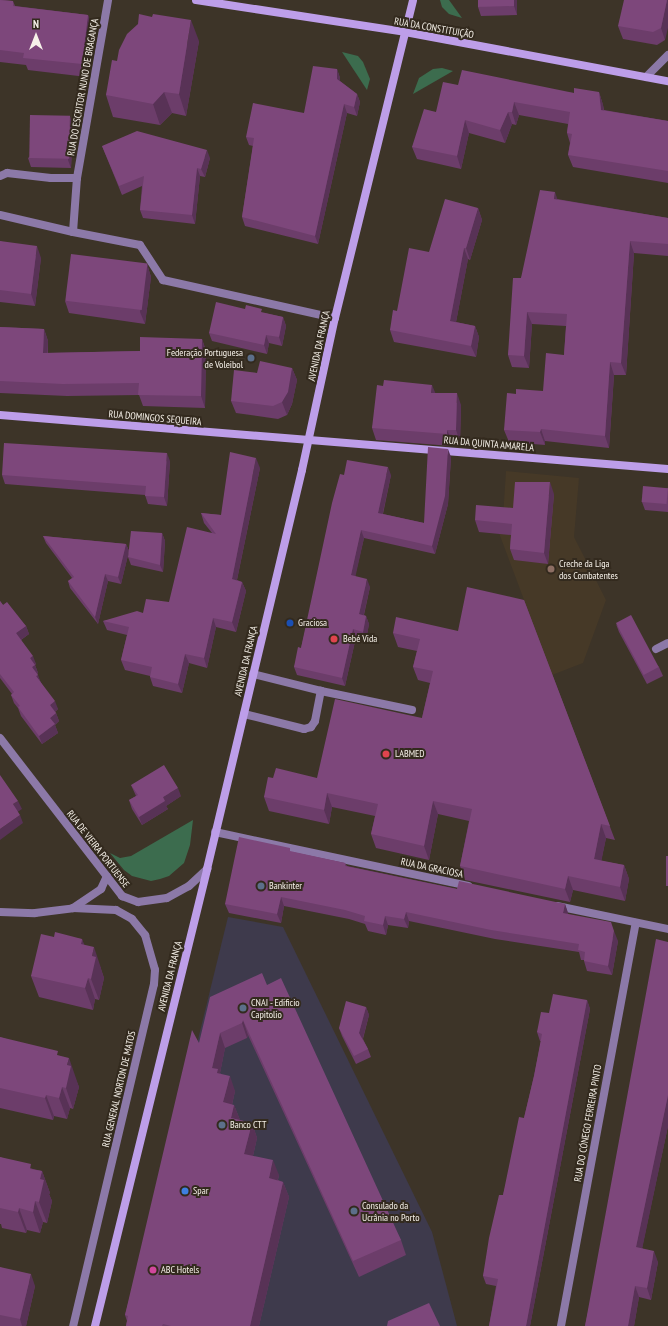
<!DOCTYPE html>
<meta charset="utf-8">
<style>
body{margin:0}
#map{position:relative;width:668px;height:1326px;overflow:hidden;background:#3d3428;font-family:"PT Sans Narrow",sans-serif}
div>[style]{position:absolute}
.commercial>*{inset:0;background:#3e3a4c}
.built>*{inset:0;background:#463927}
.green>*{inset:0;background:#3c6c4e}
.lane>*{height:8px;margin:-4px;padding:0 4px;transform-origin:4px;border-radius:4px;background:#8c79a8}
.street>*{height:8px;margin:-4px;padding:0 4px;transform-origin:4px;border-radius:4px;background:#8c79a8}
.secondary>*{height:8px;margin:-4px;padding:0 4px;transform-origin:4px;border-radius:4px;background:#bd9ee9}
.wall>*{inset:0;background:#6c3d6a}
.shaded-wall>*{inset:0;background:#583256}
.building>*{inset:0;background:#7d477b;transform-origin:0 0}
.dots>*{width:11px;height:11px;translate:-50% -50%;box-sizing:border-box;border:2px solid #332a1e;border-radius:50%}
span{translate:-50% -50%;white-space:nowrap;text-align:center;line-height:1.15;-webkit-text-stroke:4px #332a1e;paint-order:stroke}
.street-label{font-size:10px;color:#f6f1e9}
.poi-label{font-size:10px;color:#f6f1e9}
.right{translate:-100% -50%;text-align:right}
.left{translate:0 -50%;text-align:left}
.north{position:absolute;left:16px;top:16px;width:40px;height:40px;-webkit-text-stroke:3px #332a1e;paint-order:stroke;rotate:0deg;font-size:11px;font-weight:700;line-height:16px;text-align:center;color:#f6f1e9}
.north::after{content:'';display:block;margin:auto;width:14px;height:18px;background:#f6f1e9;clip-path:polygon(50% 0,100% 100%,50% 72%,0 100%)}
</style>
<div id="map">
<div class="commercial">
<div style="clip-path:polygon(228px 917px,283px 927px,432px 1232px,457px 1326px,128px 1326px)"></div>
</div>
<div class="built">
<div style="clip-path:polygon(506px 471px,579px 478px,574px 537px,606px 600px,583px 663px,552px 675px,499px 533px,502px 533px)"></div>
</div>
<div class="green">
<div style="clip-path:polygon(440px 0,449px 0,462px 18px,449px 14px,442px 7px)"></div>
<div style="clip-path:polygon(342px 52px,358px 56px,363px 62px,370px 79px,367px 90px)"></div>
<div style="clip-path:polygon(442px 68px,453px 71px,413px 94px,419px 78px,433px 69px)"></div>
<div style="clip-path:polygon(193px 820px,190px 845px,184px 863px,169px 876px,160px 879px,151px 881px,132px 876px,124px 870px,110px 853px,120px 858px,131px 856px)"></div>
</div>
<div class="lane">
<div style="left:656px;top:649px;width:13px;rotate:-27deg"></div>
<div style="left:253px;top:674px;width:70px;rotate:14deg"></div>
<div style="left:244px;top:714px;width:62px;rotate:14deg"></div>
<div style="left:304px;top:729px;width:7px;rotate:-16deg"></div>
<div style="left:311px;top:727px;width:7px;rotate:-56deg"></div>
<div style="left:315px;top:721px;width:31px;rotate:-79deg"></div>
<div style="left:321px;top:691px;width:93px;rotate:11.8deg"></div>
</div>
<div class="street">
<div style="left:646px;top:77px;width:31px;rotate:-45deg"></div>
<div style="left:0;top:176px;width:8px;rotate:-23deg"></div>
<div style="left:7px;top:173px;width:44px;rotate:6.5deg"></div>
<div style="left:51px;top:178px;width:26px"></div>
<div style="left:0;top:215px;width:75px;rotate:13.1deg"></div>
<div style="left:73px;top:232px;width:54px;rotate:-85.8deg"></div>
<div style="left:77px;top:178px;width:181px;rotate:-80.1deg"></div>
<div style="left:73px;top:232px;width:68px;rotate:11deg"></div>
<div style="left:140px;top:245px;width:42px;rotate:56.7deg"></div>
<div style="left:163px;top:280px;width:176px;rotate:12.5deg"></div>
<div style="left:0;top:738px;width:200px;rotate:52.3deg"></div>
<div style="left:122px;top:896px;width:17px;rotate:21deg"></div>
<div style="left:138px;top:902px;width:29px;rotate:-8deg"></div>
<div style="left:167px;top:898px;width:25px;rotate:-29deg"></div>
<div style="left:189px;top:886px;width:25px;rotate:-43deg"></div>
<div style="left:215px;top:832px;width:259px;rotate:12deg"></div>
<div style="left:557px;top:906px;width:113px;rotate:11.7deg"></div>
<div style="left:73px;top:908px;width:43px;rotate:2.7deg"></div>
<div style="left:116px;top:910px;width:18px;rotate:29deg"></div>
<div style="left:132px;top:919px;width:21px;rotate:51deg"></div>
<div style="left:145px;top:935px;width:36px;rotate:74deg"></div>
<div style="left:155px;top:970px;width:14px;rotate:94deg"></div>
<div style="left:154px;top:984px;width:351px;rotate:103.3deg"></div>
<div style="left:0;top:912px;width:35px;rotate:2deg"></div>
<div style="left:35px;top:913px;width:38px;rotate:-7deg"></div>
<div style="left:73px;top:908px;width:34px;rotate:-34deg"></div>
<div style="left:101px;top:889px;width:14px;rotate:-65deg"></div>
<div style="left:561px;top:1326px;width:410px;rotate:-79.5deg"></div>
</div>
<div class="secondary">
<div style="left:196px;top:0;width:211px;rotate:8.7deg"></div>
<div style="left:405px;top:32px;width:268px;rotate:10.6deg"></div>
<div style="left:0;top:415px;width:670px;rotate:4.62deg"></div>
<div style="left:95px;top:1326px;width:471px;rotate:-76.2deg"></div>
<div style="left:207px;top:869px;width:410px;rotate:-76.6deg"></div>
<div style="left:302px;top:470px;width:156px;rotate:-77.8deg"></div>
<div style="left:335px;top:318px;width:327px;rotate:-76.2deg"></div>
</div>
<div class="wall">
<div style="clip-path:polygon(0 0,13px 1px,15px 6px,88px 15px,92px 27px,87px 77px,28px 70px,26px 65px,0 62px)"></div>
<div style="clip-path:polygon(517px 0,517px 15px,481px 16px,478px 7px)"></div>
<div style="clip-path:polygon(668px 0,665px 40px,657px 45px,623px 39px,618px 26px)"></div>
<div style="clip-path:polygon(199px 41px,186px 116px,172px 113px,160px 125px,113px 117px,106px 95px,117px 61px)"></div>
<div style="clip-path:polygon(337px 69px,340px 78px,340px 81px,357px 94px,360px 102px,357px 116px,347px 113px,318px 244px,245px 226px,242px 217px,253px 146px,249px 145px,246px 137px,304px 113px)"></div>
<div style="clip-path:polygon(458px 85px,574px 93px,599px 92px,603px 105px,604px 110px,668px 121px,668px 183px,573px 167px,568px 155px,570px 143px,567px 133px,568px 124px,519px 115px,516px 125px,512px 124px,505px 143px,469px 133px,461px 169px,417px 159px,412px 147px,436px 112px)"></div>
<div style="clip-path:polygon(73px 124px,71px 168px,31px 167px,28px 158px)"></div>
<div style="clip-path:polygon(102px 146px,210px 158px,205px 177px,200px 176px,195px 224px,143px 218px,140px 210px,142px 186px,122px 195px)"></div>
<div style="clip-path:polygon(557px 199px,668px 218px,668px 256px,634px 253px,626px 375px,614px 375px,609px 448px,545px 441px,545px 445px,509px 442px,504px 430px,516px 394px,543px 391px,564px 355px,566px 326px,532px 324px,529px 368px,512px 367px,508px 355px,521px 278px)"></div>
<div style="clip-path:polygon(478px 208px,482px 220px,470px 260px,468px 259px,456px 322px,475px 326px,479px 337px,476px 357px,394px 342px,390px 330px,397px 311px,429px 252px)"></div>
<div style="clip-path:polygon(0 241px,41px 258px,35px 306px,0 302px)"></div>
<div style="clip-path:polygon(147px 264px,151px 277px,145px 324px,69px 313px,65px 301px)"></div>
<div style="clip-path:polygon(264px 313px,283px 317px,286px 326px,282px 346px,269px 343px,267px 354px,212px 341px,209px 333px)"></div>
<div style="clip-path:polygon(0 327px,44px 329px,48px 341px,48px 353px,140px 351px,202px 339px,206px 351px,205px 408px,143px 406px,139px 395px,67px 396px,0 393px)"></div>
<div style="clip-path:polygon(292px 368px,297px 380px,292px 404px,287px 415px,278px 419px,236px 413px,231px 401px,257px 373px)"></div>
<div style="clip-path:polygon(383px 386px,435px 393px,461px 405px,460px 442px,452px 441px,451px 446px,376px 440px,372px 428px)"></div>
<div style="clip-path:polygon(451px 457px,448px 504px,435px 554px,364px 538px,355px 576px,370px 587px,364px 615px,366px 616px,369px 624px,366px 640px,356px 637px,345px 686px,297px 675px,294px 667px,301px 648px,344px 475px,391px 475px,383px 514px,424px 523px)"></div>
<div style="clip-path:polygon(170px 461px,167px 506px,148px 504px,145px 495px,5px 484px,2px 475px)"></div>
<div style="clip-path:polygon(260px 468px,237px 580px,242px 582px,246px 591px,236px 632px,216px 627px,207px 668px,189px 663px,182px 693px,153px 686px,150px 677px,150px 676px,125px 670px,121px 660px,127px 635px,107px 630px,103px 621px,143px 613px,169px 602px,212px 533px,204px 523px,201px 513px,221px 515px)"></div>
<div style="clip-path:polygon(668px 488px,668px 512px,645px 510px,642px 502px)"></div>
<div style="clip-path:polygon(554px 494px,548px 564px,514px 560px,510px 549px,511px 535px,479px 532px,475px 520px,513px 508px)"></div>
<div style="clip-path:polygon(162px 533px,165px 541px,163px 572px,131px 565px,128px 557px)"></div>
<div style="clip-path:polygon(43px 536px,126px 544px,129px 551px,121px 584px,108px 581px,98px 624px,70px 588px,68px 581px,72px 578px,46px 543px)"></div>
<div style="clip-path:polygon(524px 600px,615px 840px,606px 838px,601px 861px,624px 865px,629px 879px,625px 901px,573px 890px,570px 902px,465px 880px,460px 866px,469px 821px,438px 814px,429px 860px,376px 848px,371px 834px,375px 816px,332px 807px,329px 824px,269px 811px,264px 797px,273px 778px,317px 778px,422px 718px,430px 683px,418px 680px,413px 667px,417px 651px,398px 647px,393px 633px,458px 631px)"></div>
<div style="clip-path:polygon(0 601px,3px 605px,26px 626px,29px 634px,21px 640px,36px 664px,35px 665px,38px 673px,37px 674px,41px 683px,58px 709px,55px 712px,56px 713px,59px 721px,55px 725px,58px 733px,42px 744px,21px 716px,18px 708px,14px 703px,11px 695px,12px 694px,0 678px)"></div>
<div style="clip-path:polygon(616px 624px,659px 667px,663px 676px,647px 684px,619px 632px)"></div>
<div style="clip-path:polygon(131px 785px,181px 796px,166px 806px,168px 809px,142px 825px,132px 809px,129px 800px,136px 796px)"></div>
<div style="clip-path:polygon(292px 852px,345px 863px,347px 866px,457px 889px,565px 904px,568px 913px,568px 914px,618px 941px,612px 975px,587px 971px,584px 961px,584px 960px,581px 960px,579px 952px,495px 939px,409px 921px,408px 928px,388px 925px,386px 935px,368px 931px,365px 924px,349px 919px,284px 906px,281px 923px,229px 913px,225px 904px)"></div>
<div style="clip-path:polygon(54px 937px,82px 939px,84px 945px,101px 968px,101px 969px,104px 978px,99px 1000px,95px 999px,93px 1010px,39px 997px,31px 976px)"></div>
<div style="clip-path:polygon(668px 942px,668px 1126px,642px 1248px,658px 1262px,651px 1300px,639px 1297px,634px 1326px,585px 1326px)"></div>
<div style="clip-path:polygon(267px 985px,401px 1240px,406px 1255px,359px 1277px,248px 1035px,247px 1038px,225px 1048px,220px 1073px,235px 1091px,232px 1105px,234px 1105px,240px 1120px,252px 1123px,257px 1138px,253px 1156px,279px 1175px,278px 1180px,283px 1182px,289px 1197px,259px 1326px,126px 1326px,127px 1321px,125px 1315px,199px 1043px)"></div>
<div style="clip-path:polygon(587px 1000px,590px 1009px,530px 1326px,489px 1326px,496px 1286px,486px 1284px,483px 1276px,503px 1195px,524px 1118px,534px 1076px,541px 1041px,540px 1041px,537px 1032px,549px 1013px)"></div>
<div style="clip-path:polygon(366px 1007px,369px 1015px,363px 1039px,368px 1049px,371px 1057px,356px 1064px,342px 1036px,339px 1028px)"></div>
<div style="clip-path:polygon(0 1037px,59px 1056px,76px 1079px,76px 1080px,79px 1087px,73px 1109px,70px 1108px,67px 1119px,54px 1116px,53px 1120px,0 1108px)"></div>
<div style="clip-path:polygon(0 1157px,33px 1169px,42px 1171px,50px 1193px,49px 1194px,52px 1201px,47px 1223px,43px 1222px,40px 1233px,27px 1230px,26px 1233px,2px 1228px,1px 1224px,0 1224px)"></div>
<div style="clip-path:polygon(0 1267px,35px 1286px,26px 1326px,0 1326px)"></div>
</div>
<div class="shaded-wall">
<div style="clip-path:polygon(514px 0,517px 0,517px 15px,514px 6px)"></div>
<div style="clip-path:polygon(667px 0,668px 0,668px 28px,665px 40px,661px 28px)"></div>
<div style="clip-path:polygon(88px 15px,92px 27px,87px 77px,82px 64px)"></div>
<div style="clip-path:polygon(191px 20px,199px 41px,186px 116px,179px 94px)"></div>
<div style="clip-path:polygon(337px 69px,340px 78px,340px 87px,337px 79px)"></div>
<div style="clip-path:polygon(164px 92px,172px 113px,160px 125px,153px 104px)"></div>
<div style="clip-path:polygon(599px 92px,603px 105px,605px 122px,601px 110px)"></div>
<div style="clip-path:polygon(357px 94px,360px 102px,357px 116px,354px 107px)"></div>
<div style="clip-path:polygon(514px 102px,519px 115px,516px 125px,512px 112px)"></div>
<div style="clip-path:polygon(344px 104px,347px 113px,318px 244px,315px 236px)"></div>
<div style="clip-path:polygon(508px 112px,512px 124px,505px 143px,500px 130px)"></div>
<div style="clip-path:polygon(70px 116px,73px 124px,71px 168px,68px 160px)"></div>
<div style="clip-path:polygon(465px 120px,469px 133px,461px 169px,457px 156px)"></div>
<div style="clip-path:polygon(207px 150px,210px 158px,205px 177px,201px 169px)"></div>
<div style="clip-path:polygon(197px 168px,200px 176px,195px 224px,192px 215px)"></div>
<div style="clip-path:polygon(555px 192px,559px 204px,554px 199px)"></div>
<div style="clip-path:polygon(478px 208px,482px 220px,470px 260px,466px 248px)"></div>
<div style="clip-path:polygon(630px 241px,634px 253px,626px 375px,621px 363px)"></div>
<div style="clip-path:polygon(37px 246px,41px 258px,35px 306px,31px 294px)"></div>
<div style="clip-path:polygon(464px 248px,468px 259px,454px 333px,450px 321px)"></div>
<div style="clip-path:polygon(147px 264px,151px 277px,145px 324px,140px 312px)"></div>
<div style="clip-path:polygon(527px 312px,532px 324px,529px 368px,524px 356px)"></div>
<div style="clip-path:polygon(283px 317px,286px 326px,282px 346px,279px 337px)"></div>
<div style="clip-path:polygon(475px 326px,479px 337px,476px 357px,471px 346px)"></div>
<div style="clip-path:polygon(44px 329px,48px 341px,47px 364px,43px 353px)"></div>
<div style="clip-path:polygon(266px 335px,269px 343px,267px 354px,264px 345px)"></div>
<div style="clip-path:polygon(202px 339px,206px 351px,205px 408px,201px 396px)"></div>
<div style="clip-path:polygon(610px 362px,614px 375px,609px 448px,605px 436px)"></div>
<div style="clip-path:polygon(292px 368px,297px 380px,292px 404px,287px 415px,282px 402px)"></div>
<div style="clip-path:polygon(432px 385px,437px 397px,431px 393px)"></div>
<div style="clip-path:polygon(457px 393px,461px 405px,460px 442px,456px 430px)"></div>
<div style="clip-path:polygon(541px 429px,545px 441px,545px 445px,540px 432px)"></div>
<div style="clip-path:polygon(447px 430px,452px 441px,451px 446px,447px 434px)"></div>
<div style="clip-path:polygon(448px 449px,451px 457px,448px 504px,435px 554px,432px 546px)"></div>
<div style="clip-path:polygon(167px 453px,170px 461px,167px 506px,164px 497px)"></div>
<div style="clip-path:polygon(256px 458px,260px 468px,235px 589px,232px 579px)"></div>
<div style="clip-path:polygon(388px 467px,391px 475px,381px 521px,378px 513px)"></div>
<div style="clip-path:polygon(550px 482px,554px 494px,548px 564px,544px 553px)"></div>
<div style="clip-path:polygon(361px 530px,364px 538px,354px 583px,351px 575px)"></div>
<div style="clip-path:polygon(162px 533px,165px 541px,163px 572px,160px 565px)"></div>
<div style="clip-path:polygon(126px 544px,129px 551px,121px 584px,118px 577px)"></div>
<div style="clip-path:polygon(105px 574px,108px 581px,98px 624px,95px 617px)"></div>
<div style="clip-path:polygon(367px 579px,370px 587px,362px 622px,359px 614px)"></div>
<div style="clip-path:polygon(242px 582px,246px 591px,236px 632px,232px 622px)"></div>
<div style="clip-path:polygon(366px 616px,369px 624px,366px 640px,363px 632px)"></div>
<div style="clip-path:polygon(213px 618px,216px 627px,207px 668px,204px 658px)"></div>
<div style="clip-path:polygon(26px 626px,29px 634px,19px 641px,16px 633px)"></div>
<div style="clip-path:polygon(353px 629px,356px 637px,345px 686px,342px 678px)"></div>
<div style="clip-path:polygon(185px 654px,189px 663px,182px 693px,178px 684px)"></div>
<div style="clip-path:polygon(33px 656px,36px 664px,33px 666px,30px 658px)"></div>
<div style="clip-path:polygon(35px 665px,38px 673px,35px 675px,32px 667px)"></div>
<div style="clip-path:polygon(38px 675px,41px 683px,36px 676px)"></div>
<div style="clip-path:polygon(55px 701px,58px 709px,53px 713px,50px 705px)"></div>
<div style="clip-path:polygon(56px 713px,59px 721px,55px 725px,58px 733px,42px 744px,39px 736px,50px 718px)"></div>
<div style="clip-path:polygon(178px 788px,181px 796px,166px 806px,168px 809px,142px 825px,139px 817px,163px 797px)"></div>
<div style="clip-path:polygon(327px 793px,332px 807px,329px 824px,324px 810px)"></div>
<div style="clip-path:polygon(18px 801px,22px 809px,16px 813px,13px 804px)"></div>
<div style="clip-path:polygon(433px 801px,438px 814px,429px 860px,424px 846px)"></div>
<div style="clip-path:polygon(20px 815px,23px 823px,0 840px,0 829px)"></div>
<div style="clip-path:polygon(601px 824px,606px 838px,599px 873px,594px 859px)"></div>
<div style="clip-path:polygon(624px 865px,629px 879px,625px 901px,620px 887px)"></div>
<div style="clip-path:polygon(568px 876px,573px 890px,570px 902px,565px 889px)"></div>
<div style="clip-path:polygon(281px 897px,284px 906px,281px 923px,277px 914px)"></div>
<div style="clip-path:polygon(565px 904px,568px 913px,567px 923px,563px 913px)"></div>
<div style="clip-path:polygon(406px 912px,409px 921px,408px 928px,404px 919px)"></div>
<div style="clip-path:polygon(385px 916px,388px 925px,386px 935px,383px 925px)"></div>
<div style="clip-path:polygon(614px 931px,618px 941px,612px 975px,608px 966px)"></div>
<div style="clip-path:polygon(82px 939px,90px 960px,81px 944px)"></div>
<div style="clip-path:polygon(94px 947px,101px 968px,101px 969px,104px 978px,99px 1000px,91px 979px,92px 956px)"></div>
<div style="clip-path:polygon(88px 978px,95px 999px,93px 1010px,85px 988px)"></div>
<div style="clip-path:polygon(587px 1000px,590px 1009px,530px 1326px,526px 1326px)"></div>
<div style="clip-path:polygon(366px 1007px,369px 1015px,362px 1041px,359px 1033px)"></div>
<div style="clip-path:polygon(243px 1020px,248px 1035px,247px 1038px,242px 1023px)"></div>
<div style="clip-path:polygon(220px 1033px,225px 1048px,220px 1073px,224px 1085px,212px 1068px)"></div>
<div style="clip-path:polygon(69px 1058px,79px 1087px,73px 1109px,66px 1088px,67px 1065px)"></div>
<div style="clip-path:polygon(230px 1076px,235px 1091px,229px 1118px,223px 1102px)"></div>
<div style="clip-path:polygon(62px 1087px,70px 1108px,67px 1119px,59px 1098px)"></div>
<div style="clip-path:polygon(46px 1095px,54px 1116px,53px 1120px,45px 1098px)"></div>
<div style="clip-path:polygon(668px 1095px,668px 1126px,640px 1259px,636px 1247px)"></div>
<div style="clip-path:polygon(234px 1105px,240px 1120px,231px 1118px)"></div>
<div style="clip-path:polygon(252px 1123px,257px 1138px,250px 1169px,244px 1154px)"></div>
<div style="clip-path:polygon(273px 1160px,279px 1175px,274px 1193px,269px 1178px)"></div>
<div style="clip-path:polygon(42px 1171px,50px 1193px,49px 1194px,52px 1201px,47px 1223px,39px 1202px,40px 1179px)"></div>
<div style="clip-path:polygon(283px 1182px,289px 1197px,259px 1326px,250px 1326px)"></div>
<div style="clip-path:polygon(35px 1201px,43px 1222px,40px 1233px,33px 1212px)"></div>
<div style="clip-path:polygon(19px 1208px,27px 1230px,26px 1233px,18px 1212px)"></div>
<div style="clip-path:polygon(654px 1251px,658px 1262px,651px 1300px,647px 1288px)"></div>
<div style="clip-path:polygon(31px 1274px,35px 1286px,26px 1326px,22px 1326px,20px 1319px)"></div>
<div style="clip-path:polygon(635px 1286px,639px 1297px,634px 1326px,628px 1326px)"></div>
</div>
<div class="building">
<div style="clip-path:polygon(0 0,13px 1px,13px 6px,88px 15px,82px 64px,23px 58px,24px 53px,0 50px)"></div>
<div style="clip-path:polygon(478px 0,514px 0,514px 6px,478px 7px)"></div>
<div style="clip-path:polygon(624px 0,667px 0,661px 28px,653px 32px,618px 26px)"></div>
<div style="clip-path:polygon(139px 14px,152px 17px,153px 14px,191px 20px,179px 94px,164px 92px,153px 104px,106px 95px,112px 60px,117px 61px,119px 50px,127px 34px,138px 24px)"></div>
<div style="clip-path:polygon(313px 66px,337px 69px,337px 79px,357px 94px,354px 107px,344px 104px,315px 236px,242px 217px,254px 138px,246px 137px,253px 103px,304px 113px)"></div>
<div style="clip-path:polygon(462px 70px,574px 93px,574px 88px,599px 92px,601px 110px,668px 121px,668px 171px,568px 155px,572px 134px,567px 133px,570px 112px,514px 102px,512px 112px,508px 112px,500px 130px,465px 120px,457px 156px,412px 147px,424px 109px,436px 112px,443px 82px,458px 85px)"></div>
<div style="left:30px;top:115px;width:40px;height:43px;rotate:1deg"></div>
<div style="clip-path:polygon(137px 131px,207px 150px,201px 169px,197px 168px,192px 215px,140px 210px,144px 176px,119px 186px,102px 146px)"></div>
<div style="clip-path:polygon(540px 190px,555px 192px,554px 199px,668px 218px,668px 244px,630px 241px,621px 363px,610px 362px,605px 436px,541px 429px,540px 432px,504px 430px,507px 393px,516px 394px,516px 389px,543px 391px,546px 353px,564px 355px,567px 314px,527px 312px,524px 356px,508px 355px,513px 278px,521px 278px)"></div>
<div style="clip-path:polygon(445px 199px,478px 208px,466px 248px,464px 248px,450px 321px,475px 326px,471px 346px,390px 330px,393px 310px,397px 311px,409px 248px,429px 252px)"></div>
<div style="clip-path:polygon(0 241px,37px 246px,31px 294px,0 290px)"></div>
<div style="left:71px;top:254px;width:77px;height:47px;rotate:7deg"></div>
<div style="clip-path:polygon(216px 302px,245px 309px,246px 305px,262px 309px,261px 312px,283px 317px,279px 337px,266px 335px,264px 345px,209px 333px)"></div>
<div style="clip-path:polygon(0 327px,44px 329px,43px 353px,140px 351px,140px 337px,202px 339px,201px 396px,138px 395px,139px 383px,63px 384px,0 381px)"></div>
<div style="clip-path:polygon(260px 361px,292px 368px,288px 392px,282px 402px,273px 406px,231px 401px,234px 370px,257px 373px)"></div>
<div style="clip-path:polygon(384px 380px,432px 385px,431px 393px,457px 393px,456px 430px,447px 430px,447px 434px,372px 428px,377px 385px,383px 386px)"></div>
<div style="clip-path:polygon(4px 443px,167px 453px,164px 497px,145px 496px,146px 486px,2px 475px)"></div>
<div style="clip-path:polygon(428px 447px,448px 449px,445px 496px,432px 546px,361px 530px,351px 575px,367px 579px,359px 614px,366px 616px,363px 632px,353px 629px,342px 678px,294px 667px,298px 647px,301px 648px,332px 503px,340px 474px,344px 475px,347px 460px,388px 467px,378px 513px,424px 523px)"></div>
<div style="clip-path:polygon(230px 452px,256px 458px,232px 579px,242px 582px,232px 622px,213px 618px,204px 658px,185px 654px,178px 684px,150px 677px,152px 667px,121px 660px,129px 627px,103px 621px,137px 611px,143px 613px,146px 599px,169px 602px,187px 527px,216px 534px,201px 513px,221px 515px)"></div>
<div style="clip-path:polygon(515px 482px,550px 482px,544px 553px,510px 549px,512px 524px,475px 520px,476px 505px,513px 508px)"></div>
<div style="left:643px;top:486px;width:25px;height:16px;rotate:5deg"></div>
<div style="clip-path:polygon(131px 531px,162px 533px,160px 565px,128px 557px)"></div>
<div style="clip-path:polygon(43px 536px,126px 544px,118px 577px,105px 574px,95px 617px,68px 581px,74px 577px)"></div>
<div style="clip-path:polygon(467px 587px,524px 600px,610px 826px,601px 824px,594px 859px,624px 865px,620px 887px,568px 876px,565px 889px,460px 866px,472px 809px,433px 801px,424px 846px,371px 834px,378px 804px,327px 793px,324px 810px,264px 797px,268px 777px,273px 778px,276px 768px,317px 778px,335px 699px,422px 718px,433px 671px,413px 667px,420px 639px,393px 633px,396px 617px,458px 631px)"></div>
<div style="clip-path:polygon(0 601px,3px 605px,7px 602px,26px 626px,16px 633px,33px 656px,30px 658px,35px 665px,32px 667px,38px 675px,36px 676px,55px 701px,50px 705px,56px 713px,50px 718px,55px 724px,39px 736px,18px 707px,20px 706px,11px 695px,14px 692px,0 674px)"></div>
<div style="left:631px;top:615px;width:59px;height:17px;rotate:62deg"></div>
<div style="clip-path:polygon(164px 765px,178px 788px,163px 797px,165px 801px,139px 817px,129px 800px,138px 795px,131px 785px)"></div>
<div style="clip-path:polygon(0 775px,18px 801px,13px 804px,20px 815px,0 829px)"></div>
<div style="clip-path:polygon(239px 837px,290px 848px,290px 851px,345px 863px,345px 866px,457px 889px,459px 881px,565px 904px,563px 913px,611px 922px,614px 931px,608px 966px,584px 961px,585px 952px,578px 950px,579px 944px,491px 930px,406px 912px,404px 919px,385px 916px,383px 925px,364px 921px,365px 916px,345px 910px,281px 897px,277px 914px,225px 904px)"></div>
<div style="left:666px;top:856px;width:2px;height:30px"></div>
<div style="clip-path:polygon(55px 932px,82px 939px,81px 944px,94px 947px,92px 956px,96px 957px,91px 979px,88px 978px,85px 988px,31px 976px,41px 934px,54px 937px)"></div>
<div style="clip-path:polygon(656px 939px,668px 942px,668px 1095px,636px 1247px,654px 1251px,647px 1288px,635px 1286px,628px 1326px,585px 1326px)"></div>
<div style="clip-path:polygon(262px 973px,267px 985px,281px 978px,401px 1240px,353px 1261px,243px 1020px,242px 1023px,220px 1033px,212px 1068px,218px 1069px,217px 1073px,230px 1076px,223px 1102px,234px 1105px,231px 1118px,252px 1123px,244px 1154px,273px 1160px,269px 1178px,283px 1182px,250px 1326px,171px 1326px,163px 1324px,162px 1326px,126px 1326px,128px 1316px,125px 1315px,192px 1030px,199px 1043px,210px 997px)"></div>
<div style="clip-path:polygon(553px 994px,587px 1000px,526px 1326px,489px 1326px,498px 1279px,483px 1276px,489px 1238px,499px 1195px,503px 1195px,519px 1117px,524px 1118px,534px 1076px,542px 1034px,537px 1032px,541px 1012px,549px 1013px)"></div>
<div style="clip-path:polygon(346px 1001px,366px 1007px,359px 1033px,368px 1049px,354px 1056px,339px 1028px)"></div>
<div style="clip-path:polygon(0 1037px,58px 1051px,57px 1055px,69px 1058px,67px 1065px,71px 1066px,66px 1088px,62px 1087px,59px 1098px,46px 1095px,45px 1098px,0 1088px)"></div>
<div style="clip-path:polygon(0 1157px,31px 1164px,30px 1169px,42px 1171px,40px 1179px,44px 1180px,39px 1202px,35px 1201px,33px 1212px,19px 1208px,18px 1212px,0 1208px)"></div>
<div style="clip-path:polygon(0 1267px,31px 1274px,20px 1319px,0 1315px)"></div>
<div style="clip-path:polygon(429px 1303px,440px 1326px,387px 1326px,388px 1321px)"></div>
</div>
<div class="dots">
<div style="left:251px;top:358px;background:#5c6f8a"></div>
<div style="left:551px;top:569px;background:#8d6e63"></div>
<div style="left:290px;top:623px;background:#1a4fb4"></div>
<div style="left:334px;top:639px;background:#e0444e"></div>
<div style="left:386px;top:754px;background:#e0444e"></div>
<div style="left:261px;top:886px;background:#5c6f8a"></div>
<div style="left:243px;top:1008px;background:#5c6f8a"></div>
<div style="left:222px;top:1125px;background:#5c6f8a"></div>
<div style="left:185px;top:1191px;background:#3f7fe0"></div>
<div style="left:354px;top:1211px;background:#5c6f8a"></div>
<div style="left:153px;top:1270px;background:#d1479c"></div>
</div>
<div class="street-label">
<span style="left:434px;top:28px;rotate:10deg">RUA DA CONSTITUIÇÃO</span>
<span style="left:83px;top:87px;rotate:-80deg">RUA DO ESCRITOR NUNO DE BRAGANÇA</span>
<span style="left:319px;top:346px;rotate:-78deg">AVENIDA DA FRANÇA</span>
<span style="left:155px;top:418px;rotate:5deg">RUA DOMINGOS SEQUEIRA</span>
<span style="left:489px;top:444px;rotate:5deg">RUA DA QUINTA AMARELA</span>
<span style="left:246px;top:661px;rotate:-77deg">AVENIDA DA FRANÇA</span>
<span style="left:98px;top:849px;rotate:52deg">RUA DE VIEIRA PORTUENSE</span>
<span style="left:432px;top:868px;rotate:12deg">RUA DA GRACIOSA</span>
<span style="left:170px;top:976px;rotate:-76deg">AVENIDA DA FRANÇA</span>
<span style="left:119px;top:1089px;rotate:-77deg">RUA GENERAL NORTON DE MATOS</span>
<span style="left:588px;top:1123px;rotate:-80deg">RUA DO CÓNEGO FERREIRA PINTO</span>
</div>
<div class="poi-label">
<span class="right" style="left:243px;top:358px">Federação Portuguesa<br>de Voleibol</span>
<span class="left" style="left:559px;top:569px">Creche da Liga<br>dos Combatentes</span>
<span class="left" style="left:298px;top:623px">Graciosa</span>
<span class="left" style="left:343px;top:639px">Bebé Vida</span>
<span class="left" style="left:395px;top:754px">LABMED</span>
<span class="left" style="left:269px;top:886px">Bankinter</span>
<span class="left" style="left:251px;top:1008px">CNAI - Edificio<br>Capitolio</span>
<span class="left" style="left:230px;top:1125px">Banco CTT</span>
<span class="left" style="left:193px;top:1191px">Spar</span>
<span class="left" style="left:362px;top:1211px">Consulado da<br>Ucrânia no Porto</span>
<span class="left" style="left:161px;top:1270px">ABC Hotels</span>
</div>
<div class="north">N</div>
</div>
